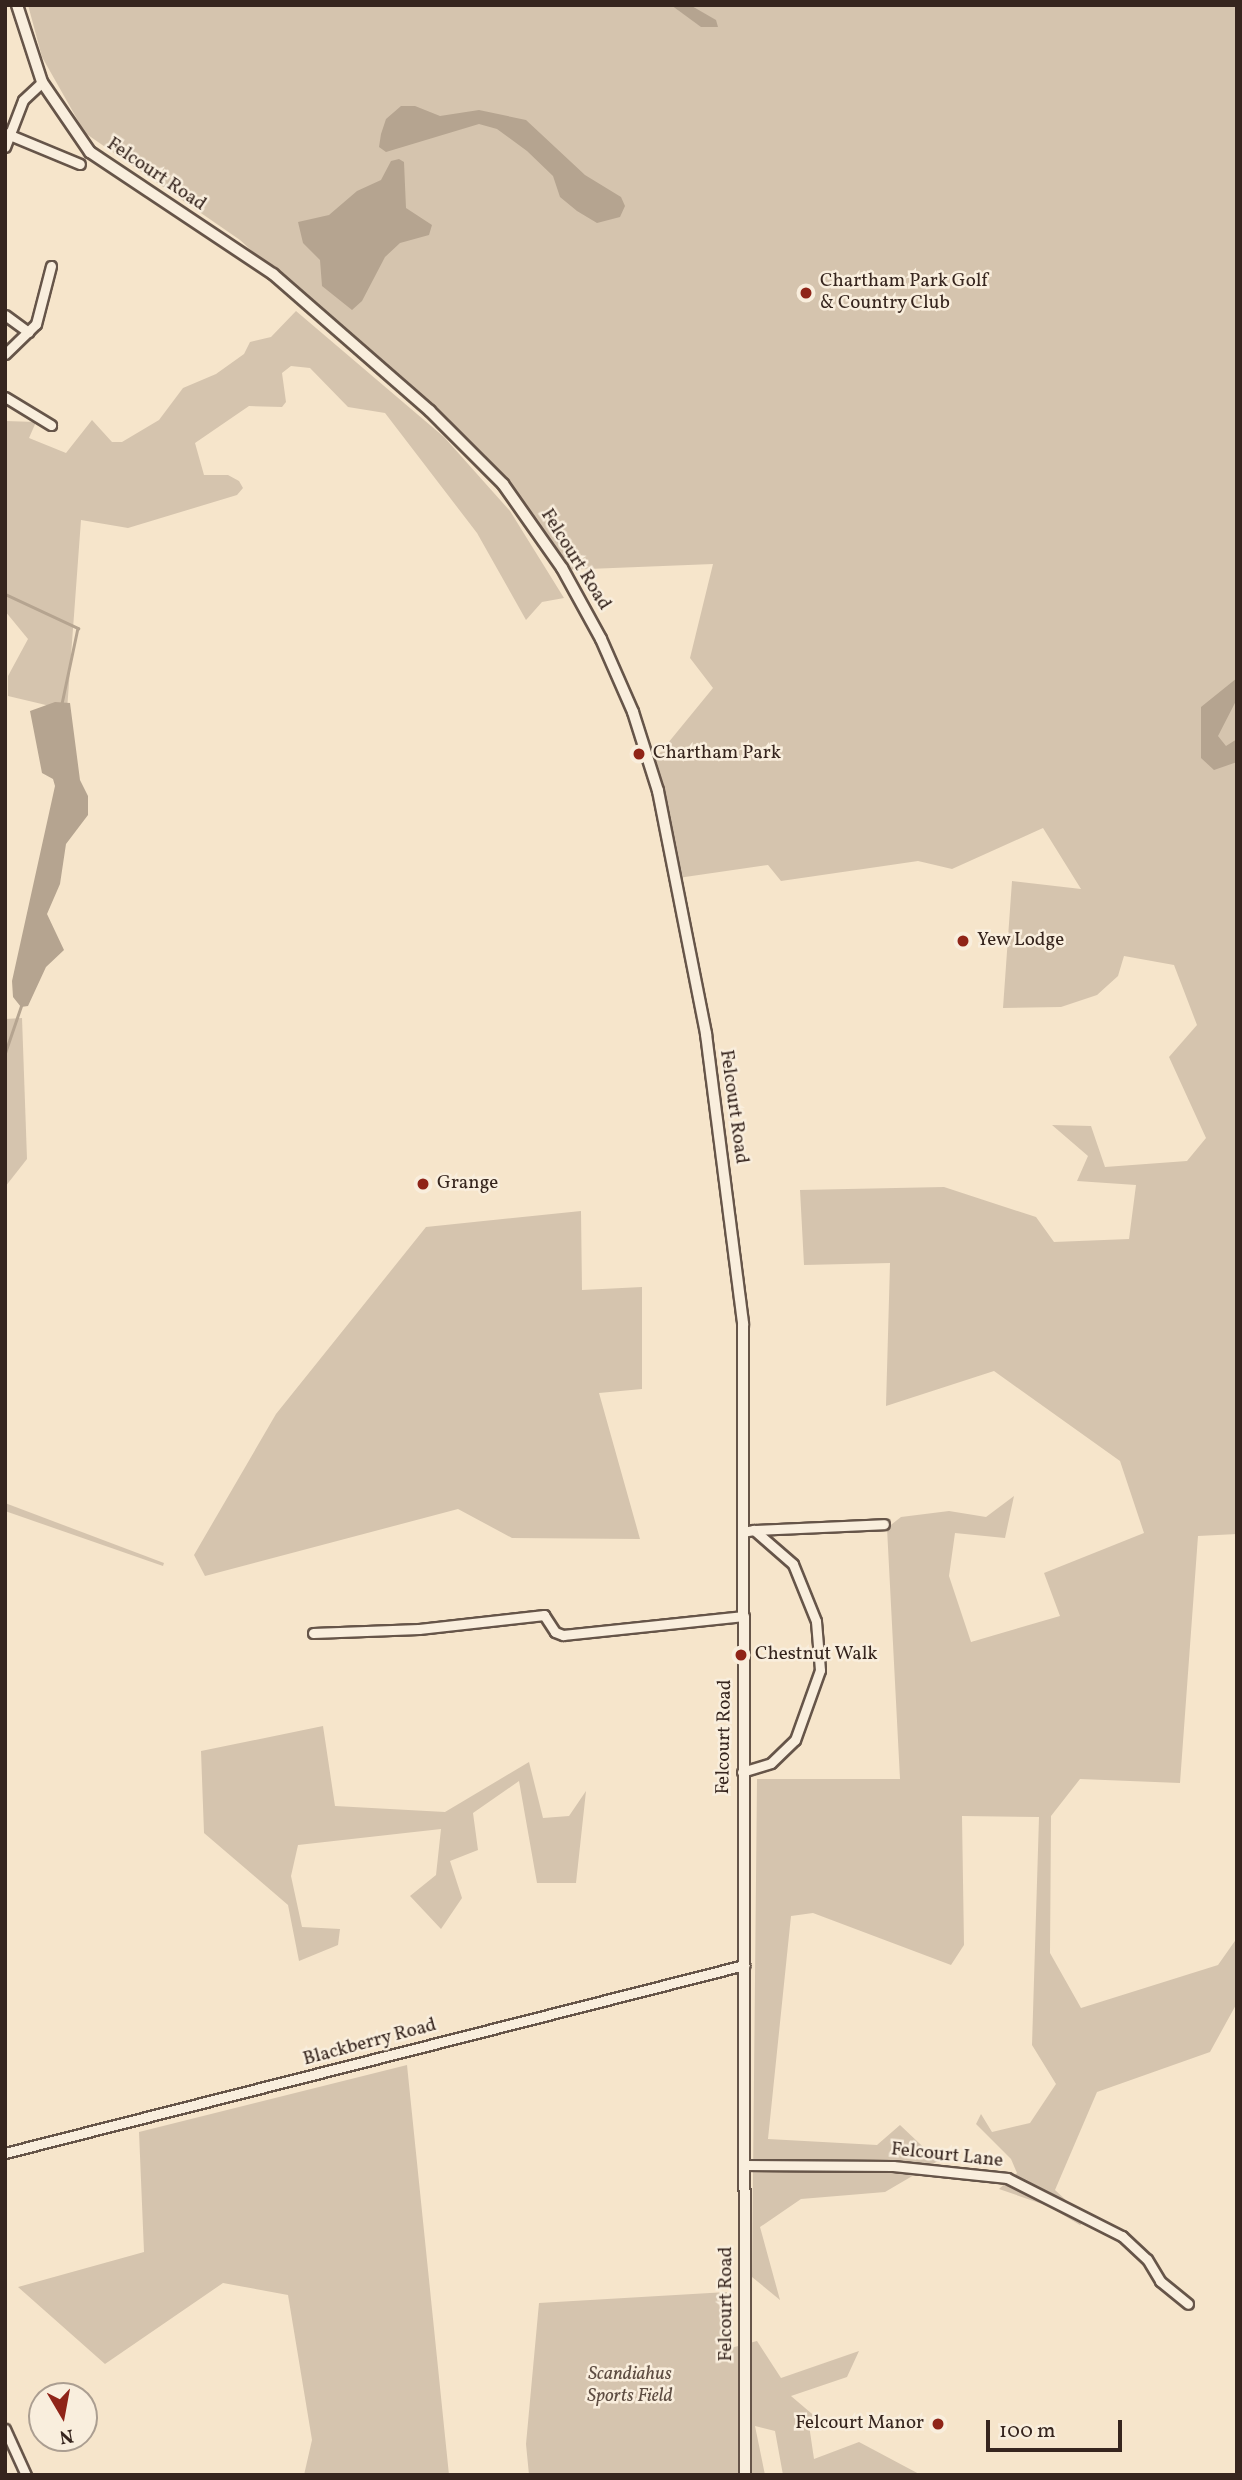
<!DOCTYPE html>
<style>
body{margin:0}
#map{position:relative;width:1242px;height:2480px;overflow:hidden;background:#f6e5cb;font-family:Vollkorn,serif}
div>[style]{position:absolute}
.green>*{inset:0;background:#d5c4ae}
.water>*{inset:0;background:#b5a490}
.stream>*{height:2.5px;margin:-1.25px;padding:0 1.25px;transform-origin:1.25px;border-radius:1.25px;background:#b5a490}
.roads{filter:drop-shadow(2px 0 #665549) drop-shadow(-2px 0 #665549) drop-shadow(0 2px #665549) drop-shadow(0 -2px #665549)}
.minor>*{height:9px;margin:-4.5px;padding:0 4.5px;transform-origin:4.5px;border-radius:4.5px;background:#f9eedd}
.tertiary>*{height:10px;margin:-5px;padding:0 5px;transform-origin:5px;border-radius:5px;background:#f9eedd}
.dots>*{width:19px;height:19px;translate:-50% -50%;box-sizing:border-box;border:4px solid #f9eedd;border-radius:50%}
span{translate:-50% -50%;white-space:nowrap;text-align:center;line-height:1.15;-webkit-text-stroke:5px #f9eedd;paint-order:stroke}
.street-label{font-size:19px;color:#36251e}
.poi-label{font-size:19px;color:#36251e}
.left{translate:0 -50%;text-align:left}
.right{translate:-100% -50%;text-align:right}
.park-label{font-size:19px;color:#5e4d42;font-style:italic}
.frame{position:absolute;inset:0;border:7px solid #36251e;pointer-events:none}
.north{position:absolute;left:28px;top:2382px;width:70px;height:70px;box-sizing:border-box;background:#f9eedd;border:2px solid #ab9e91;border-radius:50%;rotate:170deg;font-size:19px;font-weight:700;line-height:28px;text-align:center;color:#36251e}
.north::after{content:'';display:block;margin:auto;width:24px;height:32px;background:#8f2418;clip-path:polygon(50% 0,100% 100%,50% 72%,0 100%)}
.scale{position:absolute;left:986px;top:2420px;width:136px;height:32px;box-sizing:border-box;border:4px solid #36251e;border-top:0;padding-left:9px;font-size:21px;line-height:24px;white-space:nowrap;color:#36251e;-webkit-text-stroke:5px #f9eedd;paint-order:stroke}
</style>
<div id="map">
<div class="green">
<div style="clip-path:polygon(28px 5px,1237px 5px,1237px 1534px,1198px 1536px,1180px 1783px,1080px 1779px,1051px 1816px,1050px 1953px,1081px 2008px,1218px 1965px,1237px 1938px,1237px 2003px,1210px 2052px,1097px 2092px,1055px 2190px,1087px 2220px,1080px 2225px,1048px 2206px,999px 2189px,1017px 2173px,1011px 2159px,976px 2124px,981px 2114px,992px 2132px,1030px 2123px,1056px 2084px,1032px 2045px,1039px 1817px,962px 1816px,964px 1945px,951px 1965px,813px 1913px,791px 1916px,768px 2139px,877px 2145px,900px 2125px,938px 2161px,885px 2192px,801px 2199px,760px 2227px,780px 2300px,752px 2277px,757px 1779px,900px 1779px,887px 1528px,901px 1517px,949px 1511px,986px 1517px,1014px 1496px,1005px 1538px,955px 1533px,949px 1576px,971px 1642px,1060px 1616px,1044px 1573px,1144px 1533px,1120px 1461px,994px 1371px,886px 1406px,890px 1263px,804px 1265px,800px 1190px,944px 1187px,1036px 1217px,1054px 1242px,1129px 1239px,1136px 1185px,1077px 1181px,1088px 1156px,1052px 1125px,1091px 1126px,1105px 1167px,1187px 1161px,1206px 1138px,1169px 1057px,1197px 1025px,1174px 965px,1124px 956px,1118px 976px,1097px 995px,1061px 1007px,1003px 1008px,1012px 881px,1081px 889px,1043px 828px,952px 869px,918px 861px,781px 881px,768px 865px,678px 878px,650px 765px,713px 688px,690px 658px,713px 564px,563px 570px,503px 484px,240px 240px,85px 133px,42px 57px)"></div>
<div style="clip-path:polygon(296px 311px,444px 437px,510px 511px,564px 598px,542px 602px,526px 620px,477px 533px,385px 413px,348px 407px,310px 368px,291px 366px,282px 373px,286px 402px,282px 407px,249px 406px,195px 443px,204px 475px,228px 475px,239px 481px,243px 488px,237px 495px,128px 528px,81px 520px,67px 710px,8px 696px,8px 676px,28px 639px,5px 611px,5px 421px,36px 422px,29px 438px,66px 453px,92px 420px,112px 442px,122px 442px,159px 420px,183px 388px,216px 374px,244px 354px,250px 342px,271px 337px)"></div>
<div style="clip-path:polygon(22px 1018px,27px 1159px,5px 1187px,5px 1019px)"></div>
<div style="clip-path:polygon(581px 1211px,582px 1290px,642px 1287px,642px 1389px,599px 1393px,640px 1539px,512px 1538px,458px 1509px,205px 1576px,194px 1555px,276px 1414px,426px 1227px)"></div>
<div style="clip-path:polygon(5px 1503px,164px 1563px,163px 1566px,5px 1511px)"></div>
<div style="clip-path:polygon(323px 1726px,335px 1806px,445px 1812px,529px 1762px,543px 1818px,569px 1816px,586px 1791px,576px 1883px,537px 1883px,519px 1781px,473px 1813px,478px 1850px,450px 1861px,462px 1898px,441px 1929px,410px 1896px,436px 1875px,441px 1829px,298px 1845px,291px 1876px,302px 1927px,340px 1929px,338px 1945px,299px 1961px,288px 1905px,204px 1833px,201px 1751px)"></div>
<div style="clip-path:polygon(407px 2065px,449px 2475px,304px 2475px,312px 2440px,288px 2295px,223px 2283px,105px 2364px,18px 2287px,144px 2252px,139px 2132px)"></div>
<div style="clip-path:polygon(727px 2292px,727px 2349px,757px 2341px,781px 2378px,859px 2351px,847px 2377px,791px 2396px,818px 2419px,809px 2425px,814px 2459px,859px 2442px,921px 2475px,783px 2475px,775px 2431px,755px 2426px,765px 2475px,529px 2475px,526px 2444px,539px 2303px)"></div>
</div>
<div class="water">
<div style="clip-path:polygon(671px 5px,690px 5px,716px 20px,718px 27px,701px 27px)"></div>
<div style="clip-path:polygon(401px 106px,415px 106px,440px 116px,479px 110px,526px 120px,585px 175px,621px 197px,625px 206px,620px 217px,597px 223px,577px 211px,560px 197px,553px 176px,527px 151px,497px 129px,479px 124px,386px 152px,379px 147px,381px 134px,386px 119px)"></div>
<div style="clip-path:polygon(399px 159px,404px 162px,406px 208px,432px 225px,429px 235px,400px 243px,385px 257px,362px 301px,352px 310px,322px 286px,320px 260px,303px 243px,298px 222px,329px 215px,357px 191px,381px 180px,391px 161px)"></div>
<div style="clip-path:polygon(1237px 678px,1237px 699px,1218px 736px,1226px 746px,1237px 739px,1237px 762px,1214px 770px,1201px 758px,1201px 707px)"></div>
<div style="clip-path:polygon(55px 702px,70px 703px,80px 780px,88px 796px,88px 815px,66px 844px,60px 884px,47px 914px,64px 950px,46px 967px,28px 1006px,21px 1007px,13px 997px,12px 981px,55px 786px,53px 779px,42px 773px,30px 711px)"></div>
</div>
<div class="stream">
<div style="left:5px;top:594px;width:81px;rotate:25deg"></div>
<div style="left:78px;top:628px;width:78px;rotate:101.9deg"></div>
<div style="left:5px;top:1053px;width:50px;rotate:-71.2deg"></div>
</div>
<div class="roads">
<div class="minor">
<div style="left:5px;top:133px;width:81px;rotate:22.5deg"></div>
<div style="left:5px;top:147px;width:50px;rotate:-69deg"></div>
<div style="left:23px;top:100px;width:26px;rotate:-43deg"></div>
<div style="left:5px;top:315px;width:29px;rotate:36deg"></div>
<div style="left:5px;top:354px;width:43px;rotate:-44.1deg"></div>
<div style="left:36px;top:324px;width:60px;rotate:-75.5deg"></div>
<div style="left:5px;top:397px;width:54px;rotate:31.3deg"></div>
<div style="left:754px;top:1530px;width:130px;rotate:-2.6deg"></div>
<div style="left:313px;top:1633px;width:106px;rotate:-2.2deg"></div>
<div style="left:419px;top:1629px;width:126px;rotate:-6.4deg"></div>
<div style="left:544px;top:1615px;width:20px;rotate:57deg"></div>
<div style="left:555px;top:1632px;width:9px;rotate:21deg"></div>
<div style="left:563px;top:1635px;width:182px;rotate:-6deg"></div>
<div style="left:742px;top:1772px;width:30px;rotate:-17deg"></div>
<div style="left:771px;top:1763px;width:33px;rotate:-44deg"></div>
<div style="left:795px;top:1740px;width:74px;rotate:-70.3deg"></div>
<div style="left:820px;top:1670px;width:49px;rotate:-94.7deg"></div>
<div style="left:816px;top:1621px;width:61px;rotate:-112deg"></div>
<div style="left:793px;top:1564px;width:52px;rotate:-138.9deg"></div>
<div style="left:754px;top:1530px;width:11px;rotate:170deg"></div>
<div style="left:5px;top:2153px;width:763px;rotate:-14.27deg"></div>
<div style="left:744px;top:2165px;width:149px;rotate:0.4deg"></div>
<div style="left:893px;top:2166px;width:115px;rotate:6deg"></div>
<div style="left:1007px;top:2178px;width:129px;rotate:26.8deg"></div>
<div style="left:1122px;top:2236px;width:34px;rotate:43deg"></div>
<div style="left:1147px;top:2259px;width:26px;rotate:59deg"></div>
<div style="left:1160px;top:2281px;width:36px;rotate:39deg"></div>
<div style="left:5px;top:2429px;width:51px;rotate:65.5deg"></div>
</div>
<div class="tertiary">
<div style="left:17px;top:5px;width:81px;rotate:72deg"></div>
<div style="left:42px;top:82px;width:85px;rotate:55.6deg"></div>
<div style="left:90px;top:152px;width:220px;rotate:33.7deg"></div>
<div style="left:273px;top:274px;width:208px;rotate:41.1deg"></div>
<div style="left:430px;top:411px;width:103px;rotate:45deg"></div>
<div style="left:503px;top:484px;width:103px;rotate:54.9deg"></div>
<div style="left:562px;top:568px;width:81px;rotate:61.2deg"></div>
<div style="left:601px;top:639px;width:80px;rotate:66.3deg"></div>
<div style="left:633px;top:712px;width:83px;rotate:72.4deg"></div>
<div style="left:658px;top:791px;width:248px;rotate:78.8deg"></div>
<div style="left:706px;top:1034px;width:292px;rotate:82.7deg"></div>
<div style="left:743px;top:1324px;width:1151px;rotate:89.9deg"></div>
</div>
</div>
<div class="dots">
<div style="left:806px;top:293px;background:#8f2418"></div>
<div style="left:639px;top:754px;background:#8f2418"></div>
<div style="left:963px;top:941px;background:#8f2418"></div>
<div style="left:423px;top:1184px;background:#8f2418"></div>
<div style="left:741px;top:1655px;background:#8f2418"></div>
<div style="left:938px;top:2424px;background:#8f2418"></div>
</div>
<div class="street-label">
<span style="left:156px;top:175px;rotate:34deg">Felcourt Road</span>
<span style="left:575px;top:560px;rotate:58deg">Felcourt Road</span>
<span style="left:733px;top:1107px;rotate:82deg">Felcourt Road</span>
<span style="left:725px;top:1737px;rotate:-89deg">Felcourt Road</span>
<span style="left:370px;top:2043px;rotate:-15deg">Blackberry Road</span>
<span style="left:947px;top:2156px;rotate:6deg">Felcourt Lane</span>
<span style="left:727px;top:2304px;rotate:-90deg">Felcourt Road</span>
</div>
<div class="poi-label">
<span class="left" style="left:820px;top:293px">Chartham Park Golf<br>&amp; Country Club</span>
<span class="left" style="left:653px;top:754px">Chartham Park</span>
<span class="left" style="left:977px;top:941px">Yew Lodge</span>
<span class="left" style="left:437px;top:1184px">Grange</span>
<span class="left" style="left:755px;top:1655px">Chestnut Walk</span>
<span class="right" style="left:924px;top:2424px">Felcourt Manor</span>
</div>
<div class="park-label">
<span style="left:630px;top:2386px">Scandiahus<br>Sports Field</span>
</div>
<div class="frame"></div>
<div class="north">N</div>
<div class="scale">100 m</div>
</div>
